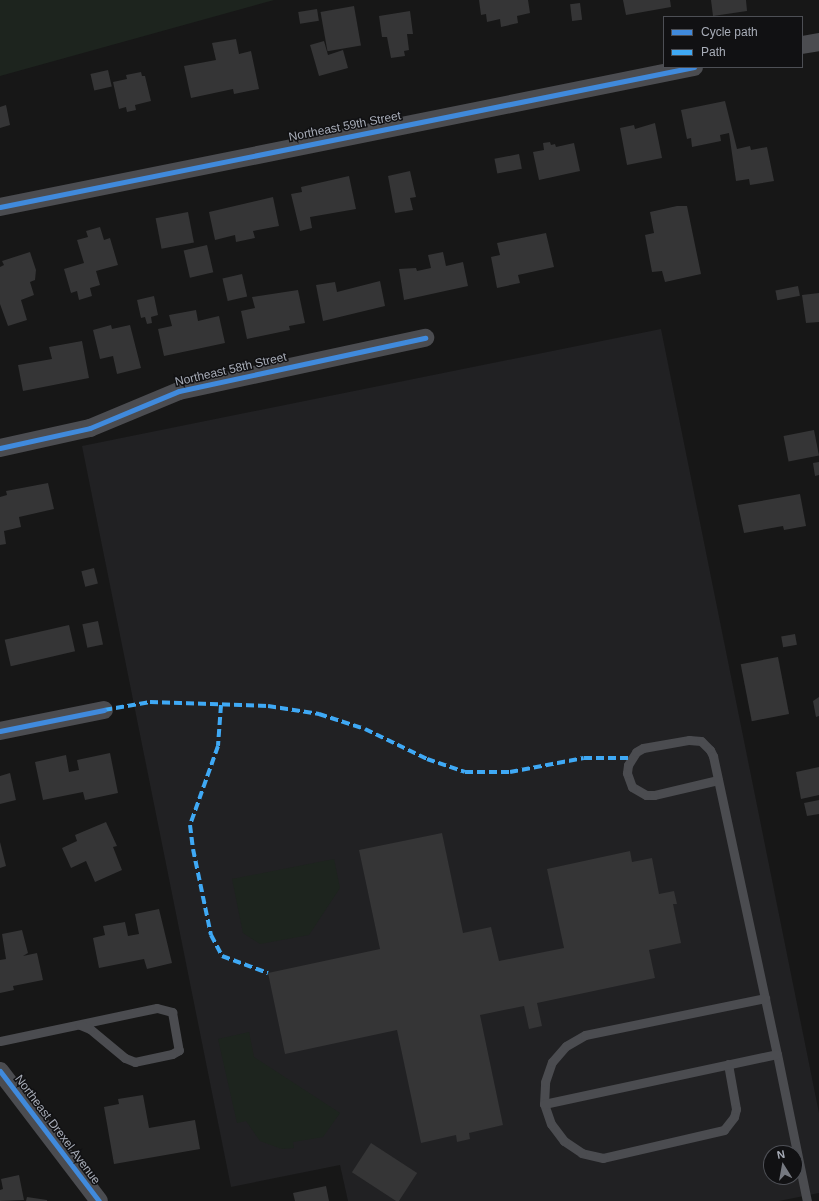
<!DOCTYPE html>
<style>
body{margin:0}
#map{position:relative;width:819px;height:1201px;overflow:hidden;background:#171717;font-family:Helvetica,sans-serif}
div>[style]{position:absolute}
.built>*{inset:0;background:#212123}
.green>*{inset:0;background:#1d241e}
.building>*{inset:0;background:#353536;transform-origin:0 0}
.service>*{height:9px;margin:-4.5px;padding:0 4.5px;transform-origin:4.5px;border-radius:4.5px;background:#4b4c50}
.minor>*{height:18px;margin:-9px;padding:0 9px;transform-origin:9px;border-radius:9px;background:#4b4c50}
.quiet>*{height:4px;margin-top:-2px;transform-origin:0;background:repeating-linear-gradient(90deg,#3fa9f5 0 8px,transparent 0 12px)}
.cycleway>*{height:5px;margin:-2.5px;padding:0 2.5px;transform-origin:2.5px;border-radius:2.5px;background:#408adc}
span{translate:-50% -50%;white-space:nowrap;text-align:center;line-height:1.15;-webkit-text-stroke:3px #111113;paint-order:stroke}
.street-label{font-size:12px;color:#a8adb8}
.legend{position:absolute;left:663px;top:16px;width:140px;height:52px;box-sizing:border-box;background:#111113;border:1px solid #4d4f55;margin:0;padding:5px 7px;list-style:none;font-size:12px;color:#a8adb8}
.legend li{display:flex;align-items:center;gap:8px;height:20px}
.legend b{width:20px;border:1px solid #4d4f55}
.north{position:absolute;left:763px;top:1145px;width:40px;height:40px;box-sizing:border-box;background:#111113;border:1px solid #4d4f55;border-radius:50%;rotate:349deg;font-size:11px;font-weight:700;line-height:16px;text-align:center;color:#a8adb8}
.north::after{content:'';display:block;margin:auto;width:14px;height:18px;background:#757880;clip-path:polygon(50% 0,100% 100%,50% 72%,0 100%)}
</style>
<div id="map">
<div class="built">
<div style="clip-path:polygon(evenodd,661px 329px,819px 1113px,819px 1193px,779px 1201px,348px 1201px,340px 1165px,231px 1187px,82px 446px,661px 329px,771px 1153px,795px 1153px,795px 1177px,771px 1177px,771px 1153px)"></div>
</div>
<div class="green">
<div style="clip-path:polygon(0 0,274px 0,0 76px)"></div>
<div style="clip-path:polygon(334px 859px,340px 888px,309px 935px,260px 944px,243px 933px,232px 879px)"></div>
<div style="clip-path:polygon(249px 1032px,254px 1057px,340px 1113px,323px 1137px,293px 1142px,294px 1148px,282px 1149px,260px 1141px,246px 1121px,237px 1123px,218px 1039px)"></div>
</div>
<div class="building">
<div style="clip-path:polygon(479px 0,528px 0,530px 13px,517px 16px,518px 23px,501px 27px,500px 19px,487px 22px,486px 14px,481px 15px)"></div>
<div style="clip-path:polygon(623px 0,670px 0,671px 7px,626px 15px)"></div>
<div style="clip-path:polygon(711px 0,746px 0,747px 11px,713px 16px)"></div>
<div style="left:580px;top:3px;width:17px;height:10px;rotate:83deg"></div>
<div style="left:354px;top:6px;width:40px;height:34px;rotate:80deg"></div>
<div style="left:317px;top:9px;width:12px;height:19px;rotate:81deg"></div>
<div style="clip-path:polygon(410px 11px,413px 34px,407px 34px,409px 50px,404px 51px,405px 56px,391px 58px,387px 37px,382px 37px,379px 16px)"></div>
<div style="clip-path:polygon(236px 39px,239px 54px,251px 51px,259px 89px,234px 94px,233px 89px,191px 98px,184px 66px,216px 60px,212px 43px)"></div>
<div style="clip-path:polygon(324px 41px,328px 55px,343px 50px,348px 68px,319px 76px,310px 45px)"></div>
<div style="left:108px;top:70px;width:17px;height:18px;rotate:77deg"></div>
<div style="clip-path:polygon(141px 72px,142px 76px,145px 76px,151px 101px,135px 105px,136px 110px,127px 112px,126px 107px,119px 109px,113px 82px,127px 79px,126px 75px)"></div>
<div style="clip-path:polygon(725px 101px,737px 149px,750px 146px,751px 150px,767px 147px,774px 181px,750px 185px,749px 179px,736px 181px,729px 133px,720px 135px,721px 141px,692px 147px,691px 138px,687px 139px,681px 110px)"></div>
<div style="clip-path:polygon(6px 105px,10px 125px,0 128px,0 107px)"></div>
<div style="clip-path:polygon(655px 123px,662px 158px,627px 165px,620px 128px,634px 125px,635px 129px)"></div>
<div style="clip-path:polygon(550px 142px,551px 145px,555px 144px,556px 147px,574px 143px,580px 171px,539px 180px,533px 152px,544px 150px,543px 143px)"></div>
<div style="left:519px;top:154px;width:15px;height:25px;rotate:79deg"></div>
<div style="clip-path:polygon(410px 171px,416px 197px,410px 198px,413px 210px,395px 213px,388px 176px)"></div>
<div style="clip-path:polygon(349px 176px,356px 209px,310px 217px,312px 228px,300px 231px,291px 194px,302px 192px,301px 187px)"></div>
<div style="clip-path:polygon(273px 197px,279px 226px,253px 231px,255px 238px,236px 242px,235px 235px,215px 240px,209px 212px)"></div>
<div style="clip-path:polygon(677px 206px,687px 206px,701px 274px,665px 282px,662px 271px,652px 272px,645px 235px,654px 233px,650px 212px)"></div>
<div style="left:188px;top:212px;width:31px;height:33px;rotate:79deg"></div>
<div style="clip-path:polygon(100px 227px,104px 240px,110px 238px,118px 265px,96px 271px,100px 285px,90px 288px,92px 296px,79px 300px,77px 291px,71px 293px,64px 269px,84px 263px,77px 240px,88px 237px,86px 231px)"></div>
<div style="clip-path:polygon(546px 233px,554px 267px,518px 275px,520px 283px,497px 288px,491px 257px,500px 255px,497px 243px)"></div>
<div style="left:207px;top:245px;width:28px;height:24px;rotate:77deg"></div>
<div style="clip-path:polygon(30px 252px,36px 270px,35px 280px,30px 282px,34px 295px,21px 300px,27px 320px,8px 326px,0 304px,0 267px,4px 265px,2px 261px)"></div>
<div style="clip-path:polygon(443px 252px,446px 266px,463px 262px,468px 286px,404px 300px,399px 269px,416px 268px,417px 271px,431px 268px,428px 255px)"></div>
<div style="left:242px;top:274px;width:23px;height:20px;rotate:77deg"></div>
<div style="clip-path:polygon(380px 281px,385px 306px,323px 321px,316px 285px,335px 282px,337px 292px)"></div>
<div style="left:798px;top:286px;width:10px;height:23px;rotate:79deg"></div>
<div style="clip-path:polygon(298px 290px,305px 323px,289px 326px,290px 330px,247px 339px,241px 311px,255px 308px,252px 297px)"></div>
<div style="clip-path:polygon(819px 293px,819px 322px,806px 323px,802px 295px)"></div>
<div style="clip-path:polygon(154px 296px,158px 315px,151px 317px,152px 323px,147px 324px,145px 317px,141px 318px,137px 300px)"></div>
<div style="clip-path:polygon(196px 310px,198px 321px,219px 316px,225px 343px,164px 356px,158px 329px,172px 326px,169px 315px)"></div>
<div style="clip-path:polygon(111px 325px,112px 329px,130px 325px,141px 368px,117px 374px,113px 356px,100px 359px,93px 330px)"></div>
<div style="clip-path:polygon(82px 341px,89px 378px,23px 391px,18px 365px,52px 359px,49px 347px)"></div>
<div style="left:814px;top:430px;width:26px;height:31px;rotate:79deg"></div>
<div style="clip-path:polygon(819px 462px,819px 475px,815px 476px,813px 463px)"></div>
<div style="clip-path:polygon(48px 483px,54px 509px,19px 517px,21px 527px,4px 531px,6px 544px,0 545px,0 497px,7px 495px,6px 491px)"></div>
<div style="clip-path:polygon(800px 494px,806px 526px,784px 530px,783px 526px,744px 533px,738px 505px)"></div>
<div style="left:94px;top:568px;width:16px;height:13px;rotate:76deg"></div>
<div style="left:98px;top:621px;width:24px;height:16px;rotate:78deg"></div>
<div style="left:69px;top:625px;width:27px;height:66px;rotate:77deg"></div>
<div style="left:795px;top:634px;width:11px;height:14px;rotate:80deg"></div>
<div style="left:778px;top:657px;width:58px;height:38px;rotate:79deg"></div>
<div style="clip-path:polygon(819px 697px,819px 716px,816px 717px,813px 701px)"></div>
<div style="clip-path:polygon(110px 753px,118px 793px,85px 800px,83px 792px,43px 800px,35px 762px,66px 755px,69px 772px,79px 770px,77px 760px)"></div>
<div style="clip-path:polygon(819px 767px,819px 795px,801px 799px,796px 772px)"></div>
<div style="clip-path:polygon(10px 773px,16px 800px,0 804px,0 776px)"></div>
<div style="clip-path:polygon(819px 800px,819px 814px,807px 816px,804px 803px)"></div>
<div style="clip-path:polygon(106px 822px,117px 846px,113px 847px,122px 870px,95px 882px,86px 861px,71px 868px,62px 848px,77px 841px,75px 835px)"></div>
<div style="clip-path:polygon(442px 833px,463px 933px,491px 927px,499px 961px,564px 948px,547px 869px,630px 851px,632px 862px,652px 858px,659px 894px,674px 891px,677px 904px,673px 904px,681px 943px,649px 950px,655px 978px,537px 1003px,542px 1026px,529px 1029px,524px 1006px,480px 1015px,503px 1125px,469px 1133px,470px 1139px,457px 1142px,456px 1135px,421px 1143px,397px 1030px,285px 1054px,268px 973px,380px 949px,359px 850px)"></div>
<div style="clip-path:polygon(0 842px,6px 866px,0 868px)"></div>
<div style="clip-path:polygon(159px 909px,172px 963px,147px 969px,144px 959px,99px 968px,93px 938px,105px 935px,103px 926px,125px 922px,128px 936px,139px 934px,135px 914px)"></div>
<div style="clip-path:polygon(22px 930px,28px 953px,23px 956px,37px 953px,43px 980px,13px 986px,14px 990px,0 993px,0 960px,6px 959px,2px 934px)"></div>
<div style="clip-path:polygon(143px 1095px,149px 1128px,195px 1120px,200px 1149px,114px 1164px,104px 1107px,119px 1104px,118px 1099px)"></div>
<div style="left:371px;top:1143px;width:55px;height:35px;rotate:33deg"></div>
<div style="clip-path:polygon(19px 1175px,24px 1200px,0 1201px,0 1190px,3px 1189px,1px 1179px)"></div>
<div style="clip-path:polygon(326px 1186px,329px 1201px,295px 1201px,293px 1193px)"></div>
<div style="clip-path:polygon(27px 1197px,47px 1200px,47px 1201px,26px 1201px)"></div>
</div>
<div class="service">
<div style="left:718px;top:780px;width:66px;rotate:166.8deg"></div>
<div style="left:654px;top:795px;width:8px;rotate:180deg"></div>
<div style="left:646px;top:795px;width:16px;rotate:-150deg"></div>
<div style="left:632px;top:787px;width:15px;rotate:-110deg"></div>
<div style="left:627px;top:773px;width:8px;rotate:-83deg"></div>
<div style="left:628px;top:765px;width:15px;rotate:-58deg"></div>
<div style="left:636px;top:752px;width:8px;rotate:-30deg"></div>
<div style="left:643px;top:748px;width:47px;rotate:-9.9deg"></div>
<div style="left:689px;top:740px;width:12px;rotate:5deg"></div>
<div style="left:701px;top:741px;width:13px;rotate:45deg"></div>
<div style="left:710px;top:750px;width:7px;rotate:63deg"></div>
<div style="left:713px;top:756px;width:305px;rotate:77.9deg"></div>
<div style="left:777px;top:1054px;width:150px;rotate:78.5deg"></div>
<div style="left:0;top:1041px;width:160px;rotate:-11.9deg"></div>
<div style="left:157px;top:1008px;width:16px;rotate:15deg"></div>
<div style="left:172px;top:1012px;width:39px;rotate:80deg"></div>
<div style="left:179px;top:1050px;width:8px;rotate:150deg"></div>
<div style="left:172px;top:1054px;width:38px;rotate:168deg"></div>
<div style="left:135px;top:1062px;width:11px;rotate:-158deg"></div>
<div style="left:125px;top:1058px;width:45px;rotate:-140.4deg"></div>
<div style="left:90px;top:1029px;width:11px;rotate:-158deg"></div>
<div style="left:728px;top:1064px;width:46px;rotate:79.9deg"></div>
<div style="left:736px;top:1109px;width:8px;rotate:104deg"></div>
<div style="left:734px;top:1117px;width:16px;rotate:128deg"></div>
<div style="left:724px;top:1130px;width:124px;rotate:167deg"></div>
<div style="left:603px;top:1158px;width:22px;rotate:-167deg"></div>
<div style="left:582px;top:1153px;width:22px;rotate:-146deg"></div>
<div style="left:564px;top:1141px;width:21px;rotate:-127deg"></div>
<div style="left:551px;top:1124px;width:21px;rotate:-109deg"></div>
<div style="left:544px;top:1104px;width:22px;rotate:-87deg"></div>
<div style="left:545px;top:1082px;width:21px;rotate:-71deg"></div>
<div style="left:552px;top:1062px;width:21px;rotate:-49deg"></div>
<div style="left:566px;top:1046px;width:22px;rotate:-30deg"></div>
<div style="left:585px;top:1035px;width:184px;rotate:-11.6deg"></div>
<div style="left:544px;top:1104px;width:238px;rotate:-12.1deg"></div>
</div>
<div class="minor">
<div style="left:802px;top:45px;width:17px;rotate:-10deg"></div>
<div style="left:0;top:207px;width:708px;rotate:-11.41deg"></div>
<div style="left:0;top:448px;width:92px;rotate:-12.5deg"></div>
<div style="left:90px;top:428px;width:96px;rotate:-22.6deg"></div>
<div style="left:179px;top:391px;width:252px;rotate:-12.2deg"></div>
<div style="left:0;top:731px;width:106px;rotate:-11.4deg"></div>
<div style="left:0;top:1071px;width:163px;rotate:52.7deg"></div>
</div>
<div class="quiet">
<div style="left:221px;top:705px;width:41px;rotate:94.2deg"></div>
<div style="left:218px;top:746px;width:84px;rotate:109.5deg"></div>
<div style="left:190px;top:825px;width:24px;rotate:83deg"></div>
<div style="left:193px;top:849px;width:88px;rotate:78.2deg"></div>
<div style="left:211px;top:935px;width:24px;rotate:62deg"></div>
<div style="left:222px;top:956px;width:49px;rotate:20.3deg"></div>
<div style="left:104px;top:710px;width:47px;rotate:-9.9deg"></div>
<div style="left:150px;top:702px;width:118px;rotate:1.9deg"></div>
<div style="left:268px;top:706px;width:52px;rotate:8.9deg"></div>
<div style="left:319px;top:714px;width:48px;rotate:18.1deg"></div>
<div style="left:365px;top:729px;width:69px;rotate:25.8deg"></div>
<div style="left:427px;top:759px;width:40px;rotate:18.9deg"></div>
<div style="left:465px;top:772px;width:45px"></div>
<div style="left:510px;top:772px;width:75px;rotate:-10.7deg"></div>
<div style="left:584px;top:758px;width:47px"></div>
</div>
<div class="cycleway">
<div style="left:0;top:207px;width:708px;rotate:-11.41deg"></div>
<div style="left:0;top:448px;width:92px;rotate:-12.5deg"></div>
<div style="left:90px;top:428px;width:96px;rotate:-22.6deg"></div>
<div style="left:179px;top:391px;width:252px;rotate:-12.2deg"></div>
<div style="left:0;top:731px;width:106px;rotate:-11.4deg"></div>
<div style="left:0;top:1071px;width:163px;rotate:52.7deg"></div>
</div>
<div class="street-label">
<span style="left:345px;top:127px;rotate:-11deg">Northeast 59th Street</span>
<span style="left:231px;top:370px;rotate:-13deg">Northeast 58th Street</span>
<span style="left:57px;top:1130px;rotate:53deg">Northeast Drexel Avenue</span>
</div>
<ul class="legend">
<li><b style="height:5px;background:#408adc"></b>Cycle path</li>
<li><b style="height:5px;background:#3fa9f5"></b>Path</li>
</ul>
<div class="north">N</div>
</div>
